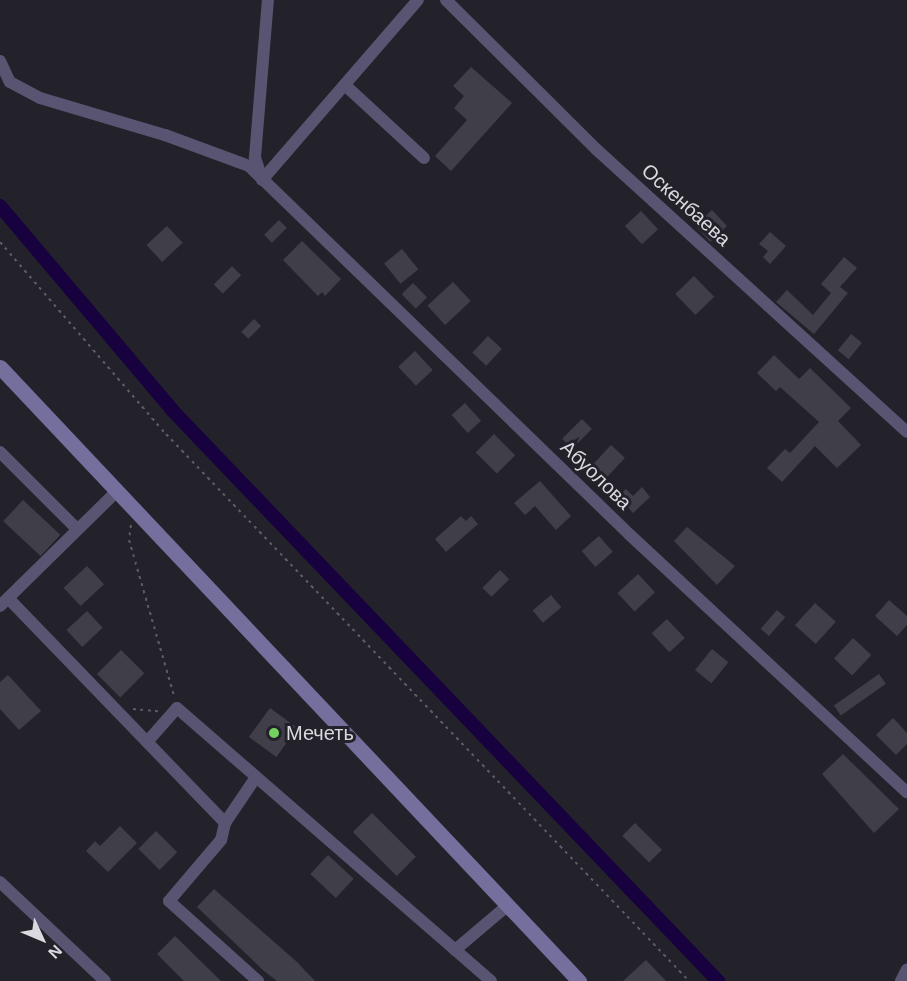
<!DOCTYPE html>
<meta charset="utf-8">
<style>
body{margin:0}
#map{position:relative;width:907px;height:981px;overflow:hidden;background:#23222b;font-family:Arial,sans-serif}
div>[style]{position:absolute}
.canal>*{height:14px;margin:-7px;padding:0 7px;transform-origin:7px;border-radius:7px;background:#18013f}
.building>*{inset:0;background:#403f49;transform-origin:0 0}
.path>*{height:2px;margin-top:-1px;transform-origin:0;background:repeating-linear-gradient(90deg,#5d5c64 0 3px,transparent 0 7.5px)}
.minor>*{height:12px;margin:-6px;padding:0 6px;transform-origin:6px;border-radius:6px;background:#585472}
.secondary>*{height:15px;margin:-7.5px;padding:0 7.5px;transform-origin:7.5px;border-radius:7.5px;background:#756f9e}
.dots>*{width:16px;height:16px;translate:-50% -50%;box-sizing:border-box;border:3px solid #23222b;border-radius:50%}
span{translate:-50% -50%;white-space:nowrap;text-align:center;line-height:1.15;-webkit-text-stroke:6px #23222b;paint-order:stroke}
.street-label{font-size:20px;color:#dad9e0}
.poi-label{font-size:20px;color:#dad9e0}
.left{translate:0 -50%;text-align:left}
.north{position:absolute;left:12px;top:909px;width:60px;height:60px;-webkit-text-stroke:4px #23222b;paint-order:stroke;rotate:134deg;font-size:16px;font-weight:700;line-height:24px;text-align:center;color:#dad9e0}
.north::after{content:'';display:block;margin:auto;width:21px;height:27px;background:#dad9e0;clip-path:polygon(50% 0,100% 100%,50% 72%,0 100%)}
</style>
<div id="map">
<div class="canal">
<div style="left:0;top:206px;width:268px;rotate:49.8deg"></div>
<div style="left:173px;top:411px;width:789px;rotate:46.28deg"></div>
</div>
<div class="building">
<div style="clip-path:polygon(471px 67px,512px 103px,451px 171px,435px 156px,467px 120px,454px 108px,464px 96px,453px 86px)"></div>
<div style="left:712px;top:210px;width:22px;height:23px;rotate:47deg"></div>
<div style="left:641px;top:211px;width:25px;height:22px;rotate:47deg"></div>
<div style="left:279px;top:220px;width:11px;height:21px;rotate:45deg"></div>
<div style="left:167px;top:226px;width:23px;height:28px;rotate:47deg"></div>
<div style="clip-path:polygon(770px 232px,786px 246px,770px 264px,763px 257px,768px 251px,759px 244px)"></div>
<div style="clip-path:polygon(302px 241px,341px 279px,325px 296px,322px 292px,318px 296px,283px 260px)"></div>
<div style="left:402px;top:249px;width:26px;height:23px;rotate:51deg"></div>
<div style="clip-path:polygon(844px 257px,857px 268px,840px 287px,848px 293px,814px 334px,776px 302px,787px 290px,813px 315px,831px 293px,821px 284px)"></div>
<div style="left:232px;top:266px;width:13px;height:26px;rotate:45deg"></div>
<div style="left:694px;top:276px;width:29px;height:26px;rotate:46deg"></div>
<div style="left:453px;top:282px;width:26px;height:35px;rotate:47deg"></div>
<div style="left:413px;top:283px;width:20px;height:16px;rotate:45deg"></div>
<div style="left:254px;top:319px;width:10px;height:18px;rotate:45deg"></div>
<div style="left:851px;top:334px;width:14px;height:21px;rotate:39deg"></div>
<div style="left:488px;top:336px;width:19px;height:23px;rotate:43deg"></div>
<div style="left:415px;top:351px;width:26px;height:23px;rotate:47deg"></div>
<div style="clip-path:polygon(774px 355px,799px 379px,810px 368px,851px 408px,838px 421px,861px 445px,837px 468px,815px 446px,782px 482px,767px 468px,785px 449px,790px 453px,819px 422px,780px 387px,776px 391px,757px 373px)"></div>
<div style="left:465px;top:403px;width:24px;height:18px;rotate:48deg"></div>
<div style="left:582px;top:419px;width:14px;height:28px;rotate:45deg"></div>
<div style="left:494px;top:434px;width:30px;height:26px;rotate:45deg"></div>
<div style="left:611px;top:445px;width:19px;height:33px;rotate:43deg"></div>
<div style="clip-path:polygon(540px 481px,571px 516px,556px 530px,535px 506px,525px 515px,514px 503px)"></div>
<div style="clip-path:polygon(642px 487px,650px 497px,633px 513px,618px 496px,626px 489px,633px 496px)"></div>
<div style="left:23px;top:500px;width:51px;height:29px;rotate:43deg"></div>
<div style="clip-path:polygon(461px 516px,466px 521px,471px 516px,478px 524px,446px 552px,435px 539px)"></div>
<div style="clip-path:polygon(687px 527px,735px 566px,717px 585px,674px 541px)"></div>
<div style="left:599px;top:536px;width:21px;height:23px;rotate:49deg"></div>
<div style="left:87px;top:566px;width:25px;height:32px;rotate:47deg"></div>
<div style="left:500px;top:570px;width:13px;height:25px;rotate:45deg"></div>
<div style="left:638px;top:574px;width:25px;height:28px;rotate:47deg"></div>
<div style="left:551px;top:595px;width:16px;height:24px;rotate:50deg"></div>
<div style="clip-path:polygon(889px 600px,907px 616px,907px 625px,897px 636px,875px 616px)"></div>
<div style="left:815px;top:603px;width:28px;height:30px;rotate:42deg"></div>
<div style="left:777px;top:610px;width:11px;height:25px;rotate:41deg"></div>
<div style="left:87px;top:611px;width:23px;height:28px;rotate:47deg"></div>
<div style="left:667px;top:619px;width:26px;height:21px;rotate:47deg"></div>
<div style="left:853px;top:638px;width:25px;height:28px;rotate:43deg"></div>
<div style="left:712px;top:649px;width:21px;height:27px;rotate:39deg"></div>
<div style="left:121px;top:650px;width:33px;height:34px;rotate:45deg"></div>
<div style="left:879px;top:674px;width:12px;height:55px;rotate:55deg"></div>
<div style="clip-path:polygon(8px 675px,41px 711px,19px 730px,0 709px,0 682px)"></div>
<div style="left:270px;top:708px;width:34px;height:36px;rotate:36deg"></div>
<div style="clip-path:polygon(893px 718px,907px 733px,907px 744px,896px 755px,876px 735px)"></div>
<div style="clip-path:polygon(843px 754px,899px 809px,874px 833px,822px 774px)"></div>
<div style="left:372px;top:813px;width:62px;height:27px;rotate:45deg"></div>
<div style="left:635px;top:823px;width:38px;height:18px;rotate:45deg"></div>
<div style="clip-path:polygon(120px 826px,137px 843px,108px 872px,86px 851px,95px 841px,100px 846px)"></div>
<div style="left:156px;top:831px;width:30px;height:25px;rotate:45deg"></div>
<div style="left:328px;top:855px;width:35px;height:26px;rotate:43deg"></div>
<div style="clip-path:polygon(214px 889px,297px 962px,315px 981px,277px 981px,264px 971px,197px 907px)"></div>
<div style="clip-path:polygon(175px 936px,221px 981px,184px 981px,157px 954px)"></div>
<div style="clip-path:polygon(646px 960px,666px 981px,623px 981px)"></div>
</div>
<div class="path">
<div style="left:0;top:242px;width:254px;rotate:49.2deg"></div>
<div style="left:166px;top:434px;width:757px;rotate:46.28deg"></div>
<div style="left:131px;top:525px;width:15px;rotate:98deg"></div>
<div style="left:129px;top:540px;width:162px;rotate:73.9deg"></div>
<div style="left:133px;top:709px;width:25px;rotate:5deg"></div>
</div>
<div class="minor">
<div style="left:446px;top:0;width:211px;rotate:44.8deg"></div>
<div style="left:596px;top:149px;width:420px;rotate:42.3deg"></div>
<div style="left:0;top:61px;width:23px;rotate:65deg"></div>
<div style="left:10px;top:82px;width:34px;rotate:28deg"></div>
<div style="left:40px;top:98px;width:130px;rotate:16.5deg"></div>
<div style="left:165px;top:135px;width:90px;rotate:20.3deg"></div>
<div style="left:249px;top:166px;width:530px;rotate:44.08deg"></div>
<div style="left:630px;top:535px;width:378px;rotate:42.9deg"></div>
<div style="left:346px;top:86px;width:106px;rotate:42.7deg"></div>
<div style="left:261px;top:176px;width:20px;rotate:-108deg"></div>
<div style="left:255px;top:157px;width:158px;rotate:-85.3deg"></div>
<div style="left:262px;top:180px;width:238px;rotate:-49.1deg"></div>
<div style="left:0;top:452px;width:109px;rotate:45deg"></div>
<div style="left:8px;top:598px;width:313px;rotate:46deg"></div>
<div style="left:0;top:606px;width:164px;rotate:-44.5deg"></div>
<div style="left:147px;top:742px;width:45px;rotate:-48.6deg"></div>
<div style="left:177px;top:708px;width:416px;rotate:41deg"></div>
<div style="left:256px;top:777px;width:55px;rotate:124deg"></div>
<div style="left:225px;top:823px;width:17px;rotate:103deg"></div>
<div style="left:221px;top:840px;width:80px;rotate:130.4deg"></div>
<div style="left:169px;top:901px;width:120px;rotate:42deg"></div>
<div style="left:0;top:882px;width:144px;rotate:43.3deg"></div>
<div style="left:455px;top:950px;width:70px;rotate:-40.3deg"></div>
<div style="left:901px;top:981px;width:13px;rotate:-63deg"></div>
</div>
<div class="secondary">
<div style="left:0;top:367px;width:844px;rotate:46.68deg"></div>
</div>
<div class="dots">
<div style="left:274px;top:733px;background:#73d25d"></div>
</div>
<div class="street-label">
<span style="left:686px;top:205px;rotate:42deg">Оскенбаева</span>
<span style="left:596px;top:475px;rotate:44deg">Абуолова</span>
</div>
<div class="poi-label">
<span class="left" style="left:286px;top:733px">Мечеть</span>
</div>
<div class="north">N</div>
</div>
